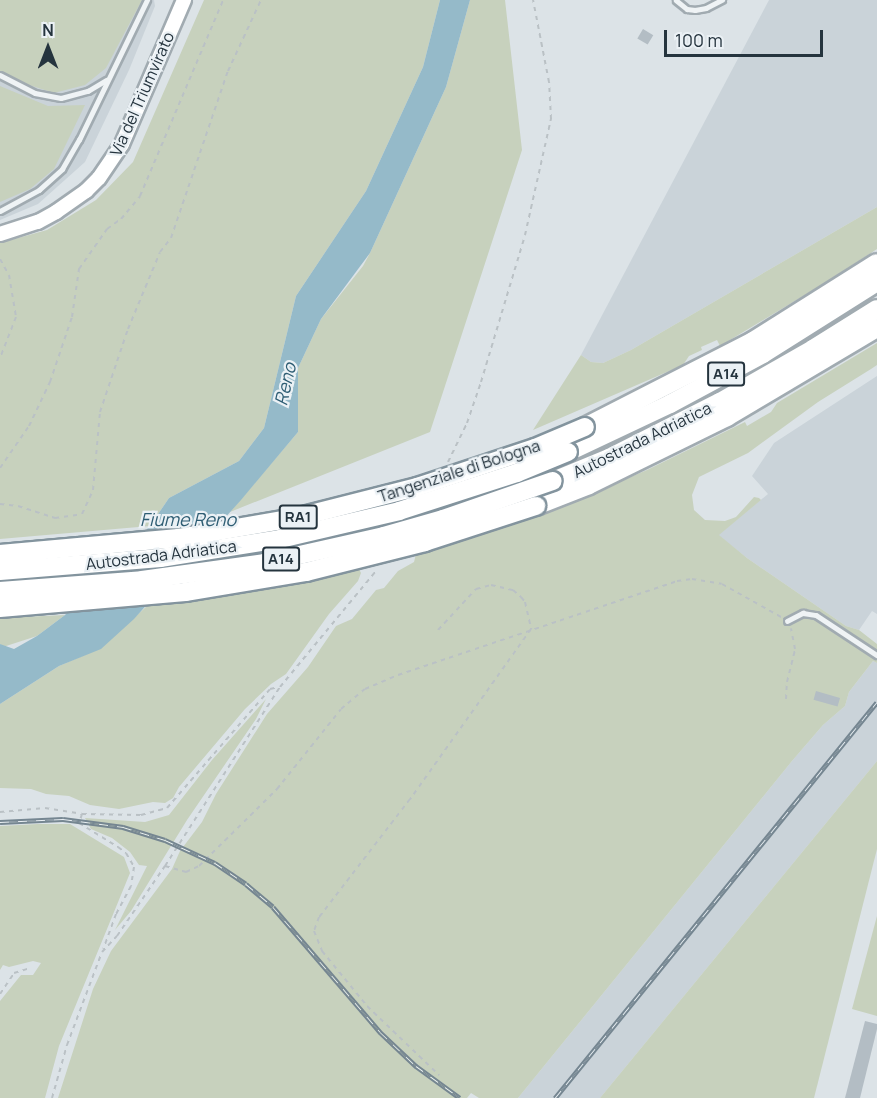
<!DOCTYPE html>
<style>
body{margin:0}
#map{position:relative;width:877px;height:1098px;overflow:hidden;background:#dce3e7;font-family:Manrope,sans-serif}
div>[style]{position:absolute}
.built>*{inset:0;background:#cad3d9}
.green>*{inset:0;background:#c7d1bd}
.water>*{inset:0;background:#95bac9}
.building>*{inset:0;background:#b3bdc4;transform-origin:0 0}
.path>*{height:2px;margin-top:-1px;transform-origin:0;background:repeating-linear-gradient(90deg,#bac1c5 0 4.5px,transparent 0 9px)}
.roads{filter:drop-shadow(2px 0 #a1abb1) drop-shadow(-2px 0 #a1abb1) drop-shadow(0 2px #a1abb1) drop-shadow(0 -2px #a1abb1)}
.lane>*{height:4.5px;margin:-2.25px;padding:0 2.25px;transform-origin:2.25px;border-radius:2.25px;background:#eff3f5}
.secondary>*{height:14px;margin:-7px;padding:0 7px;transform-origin:7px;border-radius:7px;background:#fff}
.highway>*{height:18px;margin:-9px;padding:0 9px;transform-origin:9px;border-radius:9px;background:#fff}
.rail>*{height:5px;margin-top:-2.5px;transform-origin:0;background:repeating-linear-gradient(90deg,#ebf1f5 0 9px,#758691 0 18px);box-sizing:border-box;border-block:2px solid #758691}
.bridges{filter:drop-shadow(2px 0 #83949e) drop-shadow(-2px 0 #83949e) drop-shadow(0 2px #83949e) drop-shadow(0 -2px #83949e)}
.highway-bridge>*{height:18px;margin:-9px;padding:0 9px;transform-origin:9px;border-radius:9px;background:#fff}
span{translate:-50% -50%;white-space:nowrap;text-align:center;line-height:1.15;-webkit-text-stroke:4.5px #ebf1f5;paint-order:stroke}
.shield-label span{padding:2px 4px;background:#ebf1f5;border:2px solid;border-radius:4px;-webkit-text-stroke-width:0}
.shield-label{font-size:15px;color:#25343e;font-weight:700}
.street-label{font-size:16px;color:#25343e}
.water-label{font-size:18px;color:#2e5d73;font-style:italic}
.north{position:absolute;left:18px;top:18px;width:60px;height:60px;-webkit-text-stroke:4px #ebf1f5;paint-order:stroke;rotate:0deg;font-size:16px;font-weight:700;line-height:24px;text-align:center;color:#25343e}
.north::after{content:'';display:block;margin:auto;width:21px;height:27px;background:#25343e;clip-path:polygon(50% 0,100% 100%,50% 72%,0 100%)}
.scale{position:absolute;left:664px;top:30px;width:159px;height:27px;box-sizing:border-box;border:3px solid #25343e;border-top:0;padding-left:8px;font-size:18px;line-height:21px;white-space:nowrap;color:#25343e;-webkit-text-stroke:4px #ebf1f5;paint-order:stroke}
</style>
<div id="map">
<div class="built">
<div style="clip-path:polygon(0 0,154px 0,155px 6px,129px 70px,85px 162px,38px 204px,0 220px)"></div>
<div style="clip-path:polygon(769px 0,877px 0,877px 207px,631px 350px,603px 363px,591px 362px,581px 355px)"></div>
<div style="clip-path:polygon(877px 376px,877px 614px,872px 611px,859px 630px,846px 626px,747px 558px,718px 535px,768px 494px,752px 476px,774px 443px)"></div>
<div style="clip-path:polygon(873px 661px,877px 663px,877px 761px,600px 1098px,518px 1098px,792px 761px,823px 725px,845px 706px,849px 692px)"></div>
</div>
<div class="green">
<div style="clip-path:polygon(0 0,142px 0,106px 68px,85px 85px,54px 93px,20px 82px,0 72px)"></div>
<div style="clip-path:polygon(204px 0,440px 0,423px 67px,366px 191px,296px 296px,264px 428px,239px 461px,169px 498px,150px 526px,0 539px,0 243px,47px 230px,96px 200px,133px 162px)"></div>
<div style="clip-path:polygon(470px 0,505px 0,522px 150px,430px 432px,230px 512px,298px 432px,298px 368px,321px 319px,363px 266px,370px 253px,446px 87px)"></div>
<div style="clip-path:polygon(0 86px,48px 106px,85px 105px,54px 169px,30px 189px,0 202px)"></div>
<div style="clip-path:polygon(877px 207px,877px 249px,828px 281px,720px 346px,717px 340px,701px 347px,702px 350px,689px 356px,683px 365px,533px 430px,581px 355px,591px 362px,603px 363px,631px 350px)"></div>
<div style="clip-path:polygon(877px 343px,877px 365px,871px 369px,818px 402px,748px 453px,699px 477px,692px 495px,694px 510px,705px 520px,725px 521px,736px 517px,754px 497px,759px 498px,761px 500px,719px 535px,747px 558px,846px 626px,859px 630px,877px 644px,877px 663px,873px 661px,849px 692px,845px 706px,823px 725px,792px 761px,518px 1098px,479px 1098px,471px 1093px,467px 1098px,58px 1098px,93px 989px,111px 951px,172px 869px,180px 851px,202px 822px,216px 794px,267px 714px,308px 667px,336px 626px,352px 619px,376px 590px,384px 588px,398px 571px,414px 562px,416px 554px,553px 510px,647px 470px,745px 422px,747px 426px,771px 412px,777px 403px)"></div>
<div style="clip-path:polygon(359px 569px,361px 573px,358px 581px,329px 614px,286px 674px,271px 684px,245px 709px,179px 787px,173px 798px,165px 803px,153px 802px,119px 809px,90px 805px,69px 796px,46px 794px,31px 789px,0 788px,0 704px,59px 666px,101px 648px,147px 606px,230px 595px)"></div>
<div style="clip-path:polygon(65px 615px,37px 636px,3px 647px,0 644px,0 618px)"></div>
<div style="clip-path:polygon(266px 699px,256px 719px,187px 820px,131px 911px,115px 930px,147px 866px,139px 865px,130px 852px,112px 838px,91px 829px,85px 818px,145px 822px,169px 815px,212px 760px)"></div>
<div style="clip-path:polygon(877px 761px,877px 849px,814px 1098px,600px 1098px)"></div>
<div style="clip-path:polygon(38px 824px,70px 824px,124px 857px,130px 873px,59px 1046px,45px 1098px,0 1098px,0 1001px,21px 975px,33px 975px,41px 963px,33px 961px,9px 967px,3px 965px,0 970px,0 826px)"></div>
<div style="clip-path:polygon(877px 916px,877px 1016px,852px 1009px)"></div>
</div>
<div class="water">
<div style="clip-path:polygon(440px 0,470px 0,446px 87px,370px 253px,321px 319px,298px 368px,298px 432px,241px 500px,134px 619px,101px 649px,59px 666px,0 704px,0 644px,14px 649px,37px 636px,65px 615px,150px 526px,169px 498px,239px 461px,264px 428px,296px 296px,366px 191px,423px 67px)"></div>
</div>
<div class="building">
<div style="left:643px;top:29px;width:12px;height:11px;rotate:31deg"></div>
<div style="left:816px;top:691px;width:25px;height:9px;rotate:16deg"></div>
<div style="clip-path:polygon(865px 1021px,877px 1024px,877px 1029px,860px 1098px,845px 1098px)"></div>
</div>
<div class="path">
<div style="left:0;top:259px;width:18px;rotate:61deg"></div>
<div style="left:9px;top:275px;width:43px;rotate:80.5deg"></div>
<div style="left:16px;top:317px;width:44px;rotate:111.3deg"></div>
<div style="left:448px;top:462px;width:43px;rotate:-64deg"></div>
<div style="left:467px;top:423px;width:43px;rotate:-71.1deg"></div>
<div style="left:481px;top:382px;width:153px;rotate:-73.3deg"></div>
<div style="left:525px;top:235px;width:119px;rotate:-77.4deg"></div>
<div style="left:551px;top:119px;width:37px;rotate:-93deg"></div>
<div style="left:549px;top:82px;width:84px;rotate:-101deg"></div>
<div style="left:0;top:468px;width:51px;rotate:-55.4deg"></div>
<div style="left:29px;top:426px;width:49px;rotate:-64.5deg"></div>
<div style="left:50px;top:382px;width:69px;rotate:-71.3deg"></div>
<div style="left:72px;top:317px;width:49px;rotate:-81.7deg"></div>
<div style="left:79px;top:269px;width:49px;rotate:-55deg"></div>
<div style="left:107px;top:229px;width:17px;rotate:-36deg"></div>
<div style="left:121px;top:219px;width:30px;rotate:-50deg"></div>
<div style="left:140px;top:196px;width:213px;rotate:-67deg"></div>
<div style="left:0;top:504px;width:18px;rotate:6deg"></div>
<div style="left:18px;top:506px;width:39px;rotate:18deg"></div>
<div style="left:55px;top:518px;width:27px;rotate:-8deg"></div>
<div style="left:82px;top:514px;width:26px;rotate:-65deg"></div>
<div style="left:93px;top:490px;width:78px;rotate:-84.9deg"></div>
<div style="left:100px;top:412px;width:88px;rotate:-71.4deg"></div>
<div style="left:128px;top:329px;width:83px;rotate:-67.4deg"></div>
<div style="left:160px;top:252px;width:18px;rotate:-52deg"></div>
<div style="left:171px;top:238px;width:176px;rotate:-71.2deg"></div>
<div style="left:228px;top:71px;width:78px;rotate:-65.1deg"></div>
<div style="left:438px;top:630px;width:56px;rotate:-47.2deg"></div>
<div style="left:476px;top:589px;width:16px;rotate:-15deg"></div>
<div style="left:491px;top:585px;width:23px;rotate:13deg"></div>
<div style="left:513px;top:590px;width:11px;rotate:41deg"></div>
<div style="left:521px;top:597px;width:6px;rotate:51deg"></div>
<div style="left:525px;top:602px;width:28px;rotate:77deg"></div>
<div style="left:531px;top:629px;width:209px;rotate:125.4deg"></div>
<div style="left:410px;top:799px;width:149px;rotate:127.6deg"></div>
<div style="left:319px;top:917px;width:15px;rotate:110deg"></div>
<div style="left:314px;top:931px;width:22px;rotate:68deg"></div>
<div style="left:322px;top:951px;width:71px;rotate:50.7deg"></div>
<div style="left:367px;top:1006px;width:100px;rotate:43.8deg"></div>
<div style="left:786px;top:699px;width:17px;rotate:-87deg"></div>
<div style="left:787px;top:682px;width:34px;rotate:-76deg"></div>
<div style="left:795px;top:649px;width:21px;rotate:-101deg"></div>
<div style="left:0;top:812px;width:45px;rotate:-5.1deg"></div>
<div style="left:45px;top:808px;width:37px;rotate:9deg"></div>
<div style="left:82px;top:814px;width:59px;rotate:1deg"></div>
<div style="left:141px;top:815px;width:27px;rotate:-15deg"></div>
<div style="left:167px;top:808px;width:157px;rotate:-49.1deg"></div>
<div style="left:270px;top:689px;width:9px;rotate:-13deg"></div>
<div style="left:82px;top:814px;width:9px;rotate:108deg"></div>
<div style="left:79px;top:823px;width:46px;rotate:31.6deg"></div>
<div style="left:118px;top:847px;width:10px;rotate:37deg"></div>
<div style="left:126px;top:853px;width:16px;rotate:60deg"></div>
<div style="left:134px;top:867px;width:19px;rotate:99deg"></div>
<div style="left:131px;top:886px;width:32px;rotate:118deg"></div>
<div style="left:116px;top:914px;width:37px;rotate:110deg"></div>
<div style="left:165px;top:866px;width:22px;rotate:16deg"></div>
<div style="left:186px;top:872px;width:14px;rotate:-25deg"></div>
<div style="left:199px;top:866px;width:110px;rotate:-44.6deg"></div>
<div style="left:277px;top:789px;width:102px;rotate:-51.3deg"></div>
<div style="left:341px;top:709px;width:31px;rotate:-40deg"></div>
<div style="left:365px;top:689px;width:36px;rotate:-23deg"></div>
<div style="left:398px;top:675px;width:294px;rotate:-18.6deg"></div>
<div style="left:677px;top:581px;width:15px;rotate:-8deg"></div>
<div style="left:692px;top:579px;width:30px;rotate:9deg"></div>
<div style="left:722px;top:584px;width:68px;rotate:29.2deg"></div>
<div style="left:0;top:994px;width:25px;rotate:-56deg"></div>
<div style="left:14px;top:973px;width:14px;rotate:-17deg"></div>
<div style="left:52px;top:1098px;width:55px;rotate:-74.2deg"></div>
<div style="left:67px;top:1045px;width:99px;rotate:-69.4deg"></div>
<div style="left:102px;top:952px;width:22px;rotate:-47deg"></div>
<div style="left:117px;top:936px;width:85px;rotate:-55.6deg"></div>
<div style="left:165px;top:866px;width:213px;rotate:-57.3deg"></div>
<div style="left:280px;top:687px;width:151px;rotate:-50.4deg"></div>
</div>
<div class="roads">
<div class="lane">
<div style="left:676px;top:0;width:14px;rotate:39deg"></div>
<div style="left:687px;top:9px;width:8px;rotate:7deg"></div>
<div style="left:695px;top:10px;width:11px;rotate:-10deg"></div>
<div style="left:706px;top:8px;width:18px;rotate:-27deg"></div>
<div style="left:0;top:75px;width:39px;rotate:27deg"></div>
<div style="left:35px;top:93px;width:26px;rotate:11deg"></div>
<div style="left:61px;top:98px;width:28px;rotate:-15deg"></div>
<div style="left:88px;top:91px;width:21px;rotate:-31deg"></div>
<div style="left:0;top:211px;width:44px;rotate:-28.3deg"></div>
<div style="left:39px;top:190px;width:31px;rotate:-42deg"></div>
<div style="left:62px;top:169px;width:34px;rotate:-60deg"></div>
<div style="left:79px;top:140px;width:156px;rotate:-64.1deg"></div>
<div style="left:787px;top:621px;width:18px;rotate:-27deg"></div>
<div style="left:803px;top:613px;width:13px;rotate:9deg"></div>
<div style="left:816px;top:615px;width:73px;rotate:33.3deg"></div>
</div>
<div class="secondary">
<div style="left:0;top:234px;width:40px;rotate:-18deg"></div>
<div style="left:38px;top:222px;width:21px;rotate:-29deg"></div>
<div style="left:56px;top:212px;width:37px;rotate:-35deg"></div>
<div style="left:86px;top:191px;width:18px;rotate:-45deg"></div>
<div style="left:99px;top:178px;width:41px;rotate:-55.9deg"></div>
<div style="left:122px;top:144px;width:157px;rotate:-66.7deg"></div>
</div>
<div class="highway">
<div style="left:585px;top:427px;width:189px;rotate:-27.1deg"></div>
<div style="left:753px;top:341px;width:146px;rotate:-32.2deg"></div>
<div style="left:568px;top:452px;width:113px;rotate:-25.2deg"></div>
<div style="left:670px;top:404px;width:106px;rotate:-28.3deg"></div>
<div style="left:763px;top:354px;width:135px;rotate:-32.3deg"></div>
<div style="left:553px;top:481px;width:61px;rotate:-22.3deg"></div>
<div style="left:609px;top:458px;width:124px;rotate:-26.8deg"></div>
<div style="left:720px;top:402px;width:107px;rotate:-29.7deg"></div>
<div style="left:813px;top:349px;width:75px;rotate:-32deg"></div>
<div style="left:536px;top:506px;width:57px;rotate:-21.6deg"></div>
<div style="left:589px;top:485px;width:154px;rotate:-26.2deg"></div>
<div style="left:727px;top:417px;width:174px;rotate:-30.7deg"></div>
</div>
</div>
<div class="rail">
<div style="left:0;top:822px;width:63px;rotate:-2.7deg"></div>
<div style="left:63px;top:819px;width:61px;rotate:7.6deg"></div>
<div style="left:123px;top:827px;width:44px;rotate:17.2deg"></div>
<div style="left:165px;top:840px;width:55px;rotate:24.7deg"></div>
<div style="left:215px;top:863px;width:37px;rotate:34deg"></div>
<div style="left:246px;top:884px;width:35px;rotate:40deg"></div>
<div style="left:273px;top:907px;width:165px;rotate:49.4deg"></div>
<div style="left:380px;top:1032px;width:50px;rotate:43.4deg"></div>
<div style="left:416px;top:1066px;width:54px;rotate:36deg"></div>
<div style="left:555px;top:1098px;width:510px;rotate:-50.88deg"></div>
</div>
<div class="bridges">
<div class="highway-bridge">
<div style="left:0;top:554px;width:179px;rotate:-5.1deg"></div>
<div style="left:178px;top:538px;width:123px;rotate:-9.8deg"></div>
<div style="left:299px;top:517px;width:122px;rotate:-14.3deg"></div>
<div style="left:417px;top:487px;width:124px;rotate:-18.3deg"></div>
<div style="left:535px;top:448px;width:54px;rotate:-22.8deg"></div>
<div style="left:0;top:571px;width:161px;rotate:-4.6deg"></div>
<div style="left:160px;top:558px;width:121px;rotate:-9deg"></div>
<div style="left:280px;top:539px;width:122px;rotate:-13.2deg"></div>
<div style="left:399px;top:511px;width:124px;rotate:-17.9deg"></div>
<div style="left:517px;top:473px;width:55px;rotate:-22.4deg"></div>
<div style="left:0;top:591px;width:142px;rotate:-4.4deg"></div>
<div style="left:142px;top:580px;width:123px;rotate:-7.9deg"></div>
<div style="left:264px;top:563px;width:123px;rotate:-12.7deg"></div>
<div style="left:384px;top:536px;width:61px;rotate:-16.1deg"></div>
<div style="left:443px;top:519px;width:116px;rotate:-19.1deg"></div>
<div style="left:0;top:608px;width:186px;rotate:-4.9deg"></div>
<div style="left:185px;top:592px;width:123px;rotate:-9.4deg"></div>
<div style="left:306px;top:572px;width:123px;rotate:-14.1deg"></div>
<div style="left:425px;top:542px;width:117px;rotate:-18deg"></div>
</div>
</div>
<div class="shield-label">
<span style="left:726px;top:374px">A14</span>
<span style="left:298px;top:517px">RA1</span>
<span style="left:281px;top:559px">A14</span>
</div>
<div class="street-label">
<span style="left:142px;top:94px;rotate:-66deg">Via del Triumvirato</span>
<span style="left:642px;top:440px;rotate:-26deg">Autostrada Adriatica</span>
<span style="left:459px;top:471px;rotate:-18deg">Tangenziale di Bologna</span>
<span style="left:161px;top:555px;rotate:-7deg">Autostrada Adriatica</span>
</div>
<div class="water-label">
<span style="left:285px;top:384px;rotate:-77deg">Reno</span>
<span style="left:188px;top:519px">Fiume Reno</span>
</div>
<div class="north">N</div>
<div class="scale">100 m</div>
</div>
